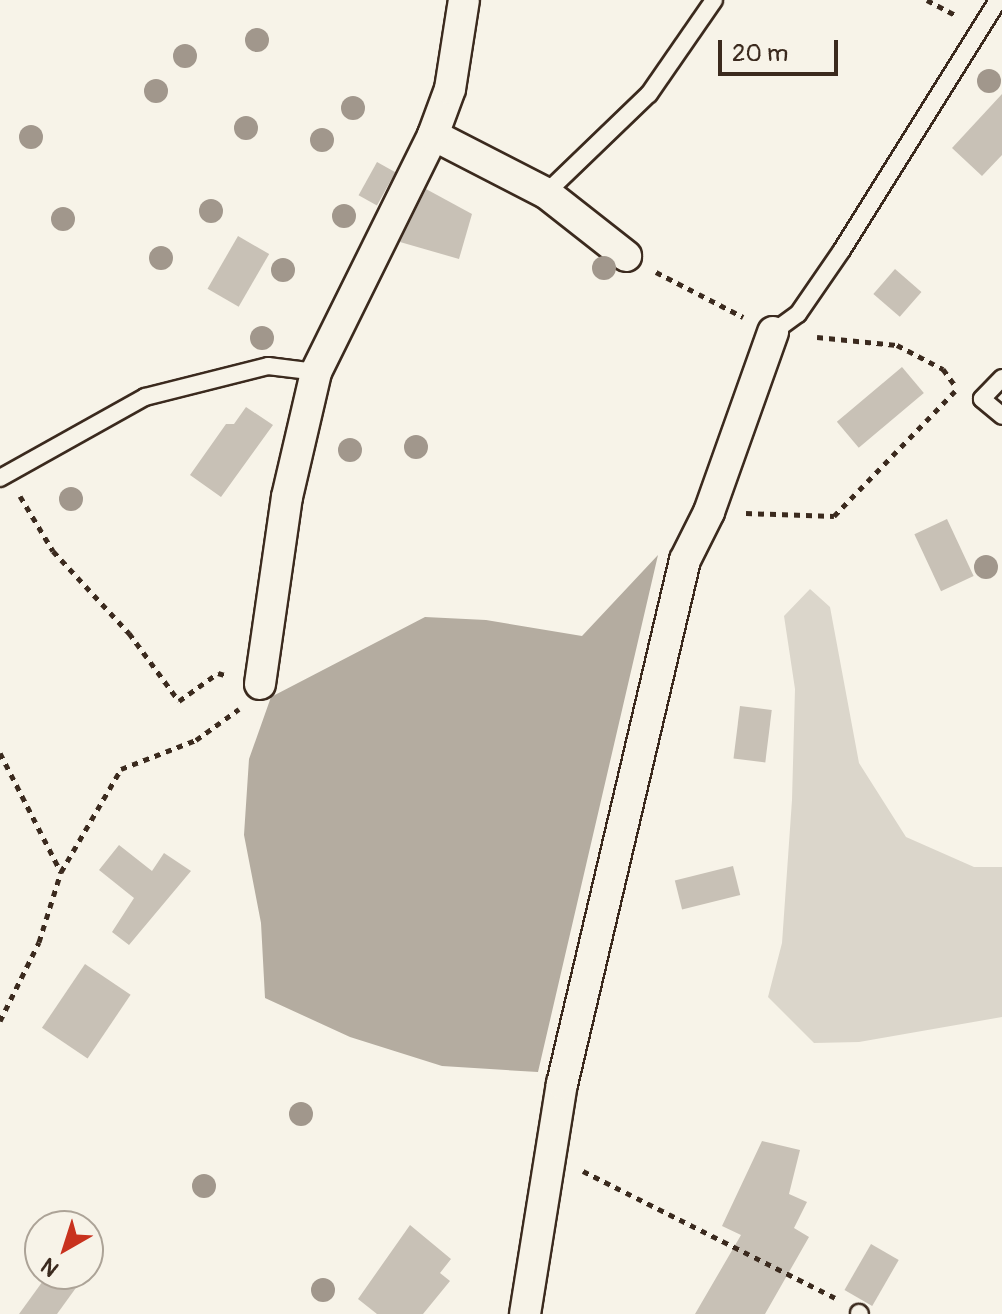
<!DOCTYPE html>
<style>
body{margin:0}
#map{position:relative;width:1002px;height:1314px;overflow:hidden;background:#f7f3e8;font-family:Pangolin,sans-serif}
div>[style]{position:absolute}
.green>*{inset:0;background:#dbd6cb}
.water>*{inset:0;background:#b4aca0}
.building>*{inset:0;background:#c8c1b6;transform-origin:0 0}
.path>*{height:5px;margin-top:-2.5px;transform-origin:0;background:repeating-linear-gradient(90deg,#3b2a1e 0 6px,transparent 0 12px)}
.roads{filter:drop-shadow(2px 0 #3b2a1e) drop-shadow(-2px 0 #3b2a1e) drop-shadow(0 2px #3b2a1e) drop-shadow(0 -2px #3b2a1e)}
.service>*{height:16px;margin:-8px;padding:0 8px;transform-origin:8px;border-radius:8px;background:#f7f3e8}
.minor>*{height:30px;margin:-15px;padding:0 15px;transform-origin:15px;border-radius:15px;background:#f7f3e8}
.trees>*{width:24px;height:24px;margin:-12px;border-radius:50%;background:#a1978c}
span{translate:-50% -50%;white-space:nowrap;text-align:center;line-height:1.15;-webkit-text-stroke:6px #f7f3e8;paint-order:stroke}
.north{position:absolute;left:24px;top:1210px;width:80px;height:80px;box-sizing:border-box;background:#f7f3e8;border:2px solid #aca397;border-radius:50%;rotate:219deg;font-size:22px;font-weight:700;line-height:32px;text-align:center;color:#3b2a1e}
.north::after{content:'';display:block;margin:auto;width:28px;height:36px;background:#c8321e;clip-path:polygon(50% 0,100% 100%,50% 72%,0 100%)}
.scale{position:absolute;left:718px;top:40px;width:120px;height:36px;box-sizing:border-box;border:4px solid #3b2a1e;border-top:0;padding-left:10px;font-size:24px;line-height:28px;white-space:nowrap;color:#3b2a1e;-webkit-text-stroke:6px #f7f3e8;paint-order:stroke}
</style>
<div id="map">
<div class="green">
<div style="clip-path:polygon(810px 589px,830px 607px,859px 763px,906px 837px,974px 867px,1002px 867px,1002px 1017px,859px 1042px,814px 1043px,768px 997px,782px 943px,792px 800px,795px 689px,784px 616px)"></div>
</div>
<div class="water">
<div style="clip-path:polygon(658px 555px,538px 1072px,442px 1066px,350px 1037px,265px 998px,261px 923px,244px 835px,249px 759px,271px 697px,425px 617px,486px 620px,582px 636px)"></div>
</div>
<div class="building">
<div style="clip-path:polygon(1002px 94px,1002px 155px,982px 176px,952px 148px)"></div>
<div style="left:377px;top:162px;width:21px;height:38px;rotate:29deg"></div>
<div style="clip-path:polygon(426px 189px,472px 214px,459px 259px,400px 242px)"></div>
<div style="left:238px;top:236px;width:36px;height:61px;rotate:30deg"></div>
<div style="left:895px;top:269px;width:35px;height:33px;rotate:41deg"></div>
<div style="left:902px;top:367px;width:34px;height:85px;rotate:50deg"></div>
<div style="clip-path:polygon(246px 407px,273px 425px,221px 497px,190px 475px,226px 424px,234px 424px)"></div>
<div style="left:947px;top:519px;width:63px;height:36px;rotate:65deg"></div>
<div style="left:740px;top:706px;width:32px;height:53px;rotate:7deg"></div>
<div style="clip-path:polygon(119px 845px,152px 871px,164px 853px,191px 871px,129px 945px,112px 932px,134px 898px,99px 870px)"></div>
<div style="left:733px;top:866px;width:30px;height:60px;rotate:76deg"></div>
<div style="left:85px;top:964px;width:55px;height:77px;rotate:34deg"></div>
<div style="clip-path:polygon(762px 1141px,800px 1150px,789px 1194px,807px 1202px,794px 1228px,809px 1237px,765px 1314px,695px 1314px,741px 1235px,722px 1226px)"></div>
<div style="clip-path:polygon(410px 1225px,451px 1259px,440px 1273px,450px 1281px,423px 1314px,377px 1314px,358px 1299px)"></div>
<div style="left:871px;top:1244px;width:32px;height:53px;rotate:30deg"></div>
<div style="clip-path:polygon(48px 1274px,86px 1274px,57px 1314px,19px 1314px)"></div>
</div>
<div class="path">
<div style="left:927px;top:0;width:32px;rotate:28deg"></div>
<div style="left:656px;top:272px;width:98px;rotate:27.3deg"></div>
<div style="left:817px;top:337px;width:80px;rotate:5.7deg"></div>
<div style="left:897px;top:345px;width:52px;rotate:27.6deg"></div>
<div style="left:943px;top:369px;width:22px;rotate:54deg"></div>
<div style="left:20px;top:496px;width:64px;rotate:59deg"></div>
<div style="left:53px;top:551px;width:112px;rotate:47.2deg"></div>
<div style="left:129px;top:633px;width:84px;rotate:53.7deg"></div>
<div style="left:179px;top:701px;width:48px;rotate:-35.7deg"></div>
<div style="left:218px;top:673px;width:10px;rotate:17deg"></div>
<div style="left:746px;top:513px;width:88px;rotate:2deg"></div>
<div style="left:834px;top:516px;width:174px;rotate:-45.9deg"></div>
<div style="left:0;top:753px;width:134px;rotate:62.9deg"></div>
<div style="left:0;top:1021px;width:88px;rotate:-63.7deg"></div>
<div style="left:39px;top:942px;width:73px;rotate:-72.6deg"></div>
<div style="left:61px;top:872px;width:119px;rotate:-59.8deg"></div>
<div style="left:121px;top:769px;width:80px;rotate:-21.1deg"></div>
<div style="left:196px;top:740px;width:53px;rotate:-35.8deg"></div>
<div style="left:583px;top:1171px;width:282px;rotate:26.7deg"></div>
</div>
<div class="roads">
<div class="service">
<div style="left:546px;top:193px;width:143px;rotate:-43.9deg"></div>
<div style="left:649px;top:94px;width:114px;rotate:-55.3deg"></div>
<div style="left:773px;top:332px;width:31px;rotate:-36deg"></div>
<div style="left:798px;top:314px;width:78px;rotate:-55.5deg"></div>
<div style="left:842px;top:250px;width:295px;rotate:-58deg"></div>
<div style="left:1002px;top:378px;width:29px;rotate:134deg"></div>
<div style="left:982px;top:399px;width:26px;rotate:40deg"></div>
<div style="left:0;top:478px;width:166px;rotate:-29.2deg"></div>
<div style="left:145px;top:397px;width:127px;rotate:-14.1deg"></div>
<div style="left:268px;top:366px;width:48px;rotate:7.1deg"></div>
<div style="left:859px;top:1313px;width:1px;rotate:45deg"></div>
</div>
<div class="minor">
<div style="left:433px;top:135px;width:127px;rotate:27.2deg"></div>
<div style="left:546px;top:193px;width:102px;rotate:38.2deg"></div>
<div style="left:260px;top:684px;width:189px;rotate:-81.8deg"></div>
<div style="left:287px;top:497px;width:128px;rotate:-76.9deg"></div>
<div style="left:316px;top:372px;width:264px;rotate:-63.7deg"></div>
<div style="left:433px;top:135px;width:49px;rotate:-69.7deg"></div>
<div style="left:450px;top:89px;width:90px;rotate:-81.1deg"></div>
<div style="left:525px;top:1314px;width:233px;rotate:-80.9deg"></div>
<div style="left:562px;top:1084px;width:538px;rotate:-76.79deg"></div>
<div style="left:685px;top:560px;width:54px;rotate:-63.4deg"></div>
<div style="left:709px;top:512px;width:191px;rotate:-70.4deg"></div>
</div>
</div>
<div class="trees">
<div style="left:257px;top:40px"></div>
<div style="left:185px;top:56px"></div>
<div style="left:989px;top:81px"></div>
<div style="left:156px;top:91px"></div>
<div style="left:353px;top:108px"></div>
<div style="left:246px;top:128px"></div>
<div style="left:31px;top:137px"></div>
<div style="left:322px;top:140px"></div>
<div style="left:211px;top:211px"></div>
<div style="left:344px;top:216px"></div>
<div style="left:63px;top:219px"></div>
<div style="left:161px;top:258px"></div>
<div style="left:604px;top:268px"></div>
<div style="left:283px;top:270px"></div>
<div style="left:262px;top:338px"></div>
<div style="left:416px;top:447px"></div>
<div style="left:350px;top:450px"></div>
<div style="left:71px;top:499px"></div>
<div style="left:986px;top:567px"></div>
<div style="left:301px;top:1114px"></div>
<div style="left:204px;top:1186px"></div>
<div style="left:323px;top:1290px"></div>
</div>
<div class="north">N</div>
<div class="scale">20 m</div>
</div>
